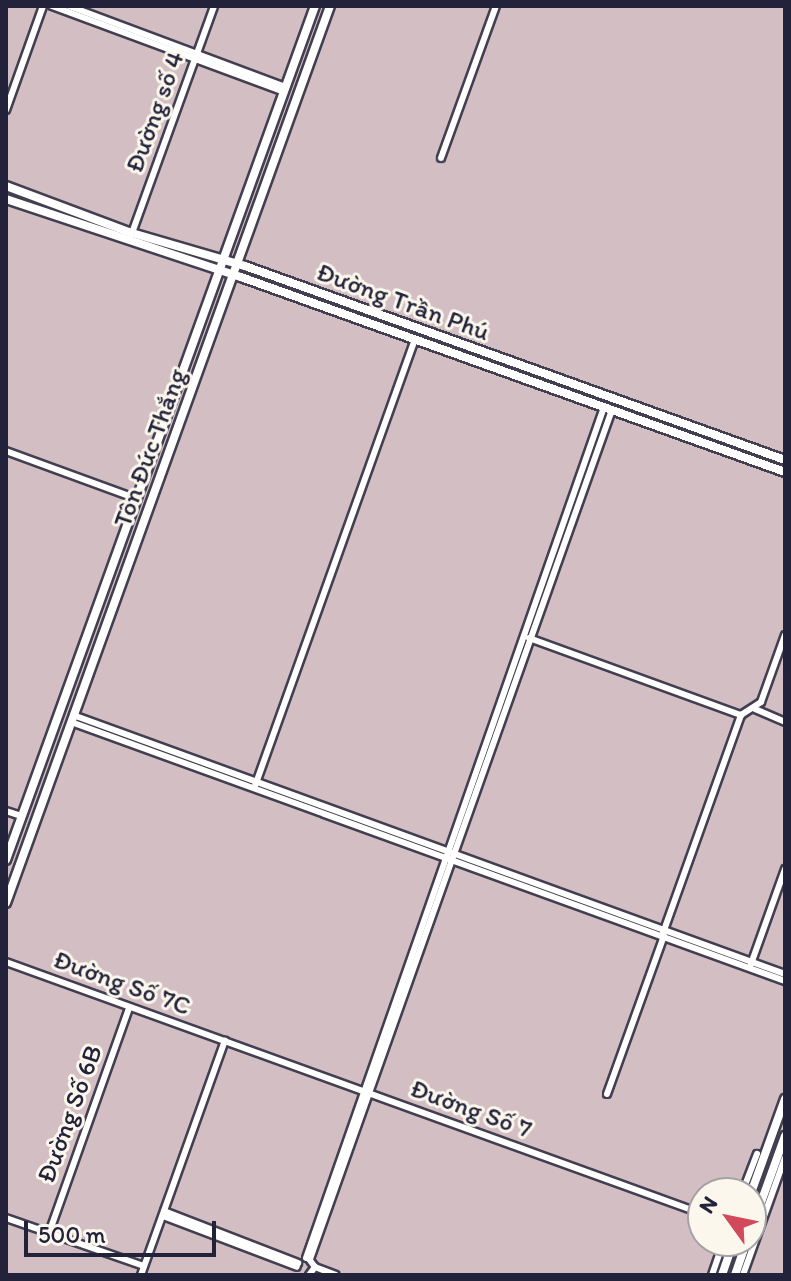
<!DOCTYPE html>
<meta charset="utf-8">
<style>
body{margin:0}
#map{position:relative;width:791px;height:1281px;overflow:hidden;background:#f4e4c9;font-family:Itim,sans-serif}
div>[style]{position:absolute}
.industrial>*{inset:0;background:#d2bec3}
.roads{filter:drop-shadow(2px 0 #423f50) drop-shadow(-2px 0 #423f50) drop-shadow(0 2px #423f50) drop-shadow(0 -2px #423f50)}
.minor>*{height:6px;margin:-3px;padding:0 3px;transform-origin:3px;border-radius:3px;background:#fff}
.major>*{height:8px;margin:-4px;padding:0 4px;transform-origin:4px;border-radius:4px;background:#fff}
span{translate:-50% -50%;white-space:nowrap;text-align:center;line-height:1.15;-webkit-text-stroke:6px #fbf7ec;paint-order:stroke}
.street-label{font-size:26px;color:#22223b}
.frame{position:absolute;inset:0;border:8px solid #22223b;pointer-events:none}
.north{position:absolute;left:687px;top:1177px;width:80px;height:80px;box-sizing:border-box;background:#fbf7ec;border:2px solid #a4a2a5;border-radius:50%;rotate:303deg;font-size:22px;font-weight:700;line-height:32px;text-align:center;color:#22223b}
.north::after{content:'';display:block;margin:auto;width:28px;height:36px;background:#d1495b;clip-path:polygon(50% 0,100% 100%,50% 72%,0 100%)}
.scale{position:absolute;left:24px;top:1221px;width:192px;height:36px;box-sizing:border-box;border:4px solid #22223b;border-top:0;padding-left:10px;font-size:24px;line-height:28px;white-space:nowrap;color:#22223b;-webkit-text-stroke:6px #fbf7ec;paint-order:stroke}
</style>
<div id="map">
<div class="industrial">
<div style="clip-path:polygon(evenodd,6px 6px,785px 6px,785px 1275px,6px 1275px,6px 6px,703px 1193px,751px 1193px,751px 1241px,703px 1241px,703px 1193px)"></div>
</div>
<div class="roads">
<div class="minor">
<div style="left:52px;top:6px;width:247px;rotate:20.3deg"></div>
<div style="left:69px;top:6px;width:232px;rotate:20.5deg"></div>
<div style="left:6px;top:110px;width:110px;rotate:-70.4deg"></div>
<div style="left:441px;top:158px;width:162px;rotate:-70.1deg"></div>
<div style="left:132px;top:233px;width:241px;rotate:-70.1deg"></div>
<div style="left:6px;top:451px;width:140px;rotate:20.1deg"></div>
<div style="left:529px;top:638px;width:226px;rotate:20deg"></div>
<div style="left:741px;top:715px;width:24px;rotate:-33deg"></div>
<div style="left:761px;top:702px;width:71px;rotate:-70.3deg"></div>
<div style="left:755px;top:709px;width:33px;rotate:23deg"></div>
<div style="left:73px;top:715px;width:758px;rotate:19.99deg"></div>
<div style="left:71px;top:722px;width:760px;rotate:19.94deg"></div>
<div style="left:255px;top:786px;width:475px;rotate:-70.3deg"></div>
<div style="left:6px;top:811px;width:16px;rotate:18deg"></div>
<div style="left:663px;top:933px;width:232px;rotate:-70.3deg"></div>
<div style="left:6px;top:962px;width:741px;rotate:19.88deg"></div>
<div style="left:751px;top:964px;width:101px;rotate:-70.3deg"></div>
<div style="left:607px;top:1094px;width:168px;rotate:-70.2deg"></div>
<div style="left:742px;top:1193px;width:42px;rotate:-69deg"></div>
<div style="left:164px;top:1211px;width:144px;rotate:21.2deg"></div>
<div style="left:163px;top:1216px;width:143px;rotate:20.8deg"></div>
<div style="left:6px;top:1218px;width:146px;rotate:19.2deg"></div>
<div style="left:49px;top:1233px;width:239px;rotate:-70.4deg"></div>
<div style="left:306px;top:1258px;width:902px;rotate:-70.7deg"></div>
<div style="left:310px;top:1259px;width:901px;rotate:-70.42deg"></div>
<div style="left:315px;top:1267px;width:22px;rotate:21deg"></div>
<div style="left:141px;top:1275px;width:249px;rotate:-70.3deg"></div>
<div style="left:309px;top:1275px;width:10px;rotate:-53deg"></div>
<div style="left:315px;top:1267px;width:10px;rotate:-127deg"></div>
<div style="left:712px;top:1275px;width:36px;rotate:-71deg"></div>
<div style="left:743px;top:1275px;width:124px;rotate:-70.3deg"></div>
</div>
<div class="major">
<div style="left:6px;top:186px;width:134px;rotate:20.5deg"></div>
<div style="left:132px;top:233px;width:118px;rotate:16.3deg"></div>
<div style="left:245px;top:266px;width:574px;rotate:19.76deg"></div>
<div style="left:6px;top:199px;width:248px;rotate:18.4deg"></div>
<div style="left:241px;top:277px;width:578px;rotate:19.72deg"></div>
<div style="left:6px;top:860px;width:908px;rotate:-70.11deg"></div>
<div style="left:6px;top:903px;width:954px;rotate:-70.14deg"></div>
<div style="left:751px;top:1193px;width:100px;rotate:-70.1deg"></div>
<div style="left:751px;top:1230px;width:100px;rotate:-70.1deg"></div>
<div style="left:722px;top:1275px;width:36px;rotate:-71deg"></div>
<div style="left:735px;top:1275px;width:36px;rotate:-71deg"></div>
</div>
</div>
<div class="street-label">
<span style="left:155px;top:112px;rotate:-70deg">Đường số 4</span>
<span style="left:403px;top:302px;rotate:20deg">Đường Trần Phú</span>
<span style="left:150px;top:448px;rotate:-70deg">Tôn Đức Thắng</span>
<span style="left:122px;top:983px;rotate:20deg">Đường Số 7C</span>
<span style="left:471px;top:1109px;rotate:20deg">Đường Số 7</span>
<span style="left:70px;top:1114px;rotate:-70deg">Đường Số 6B</span>
</div>
<div class="frame"></div>
<div class="north">N</div>
<div class="scale">500 m</div>
</div>
